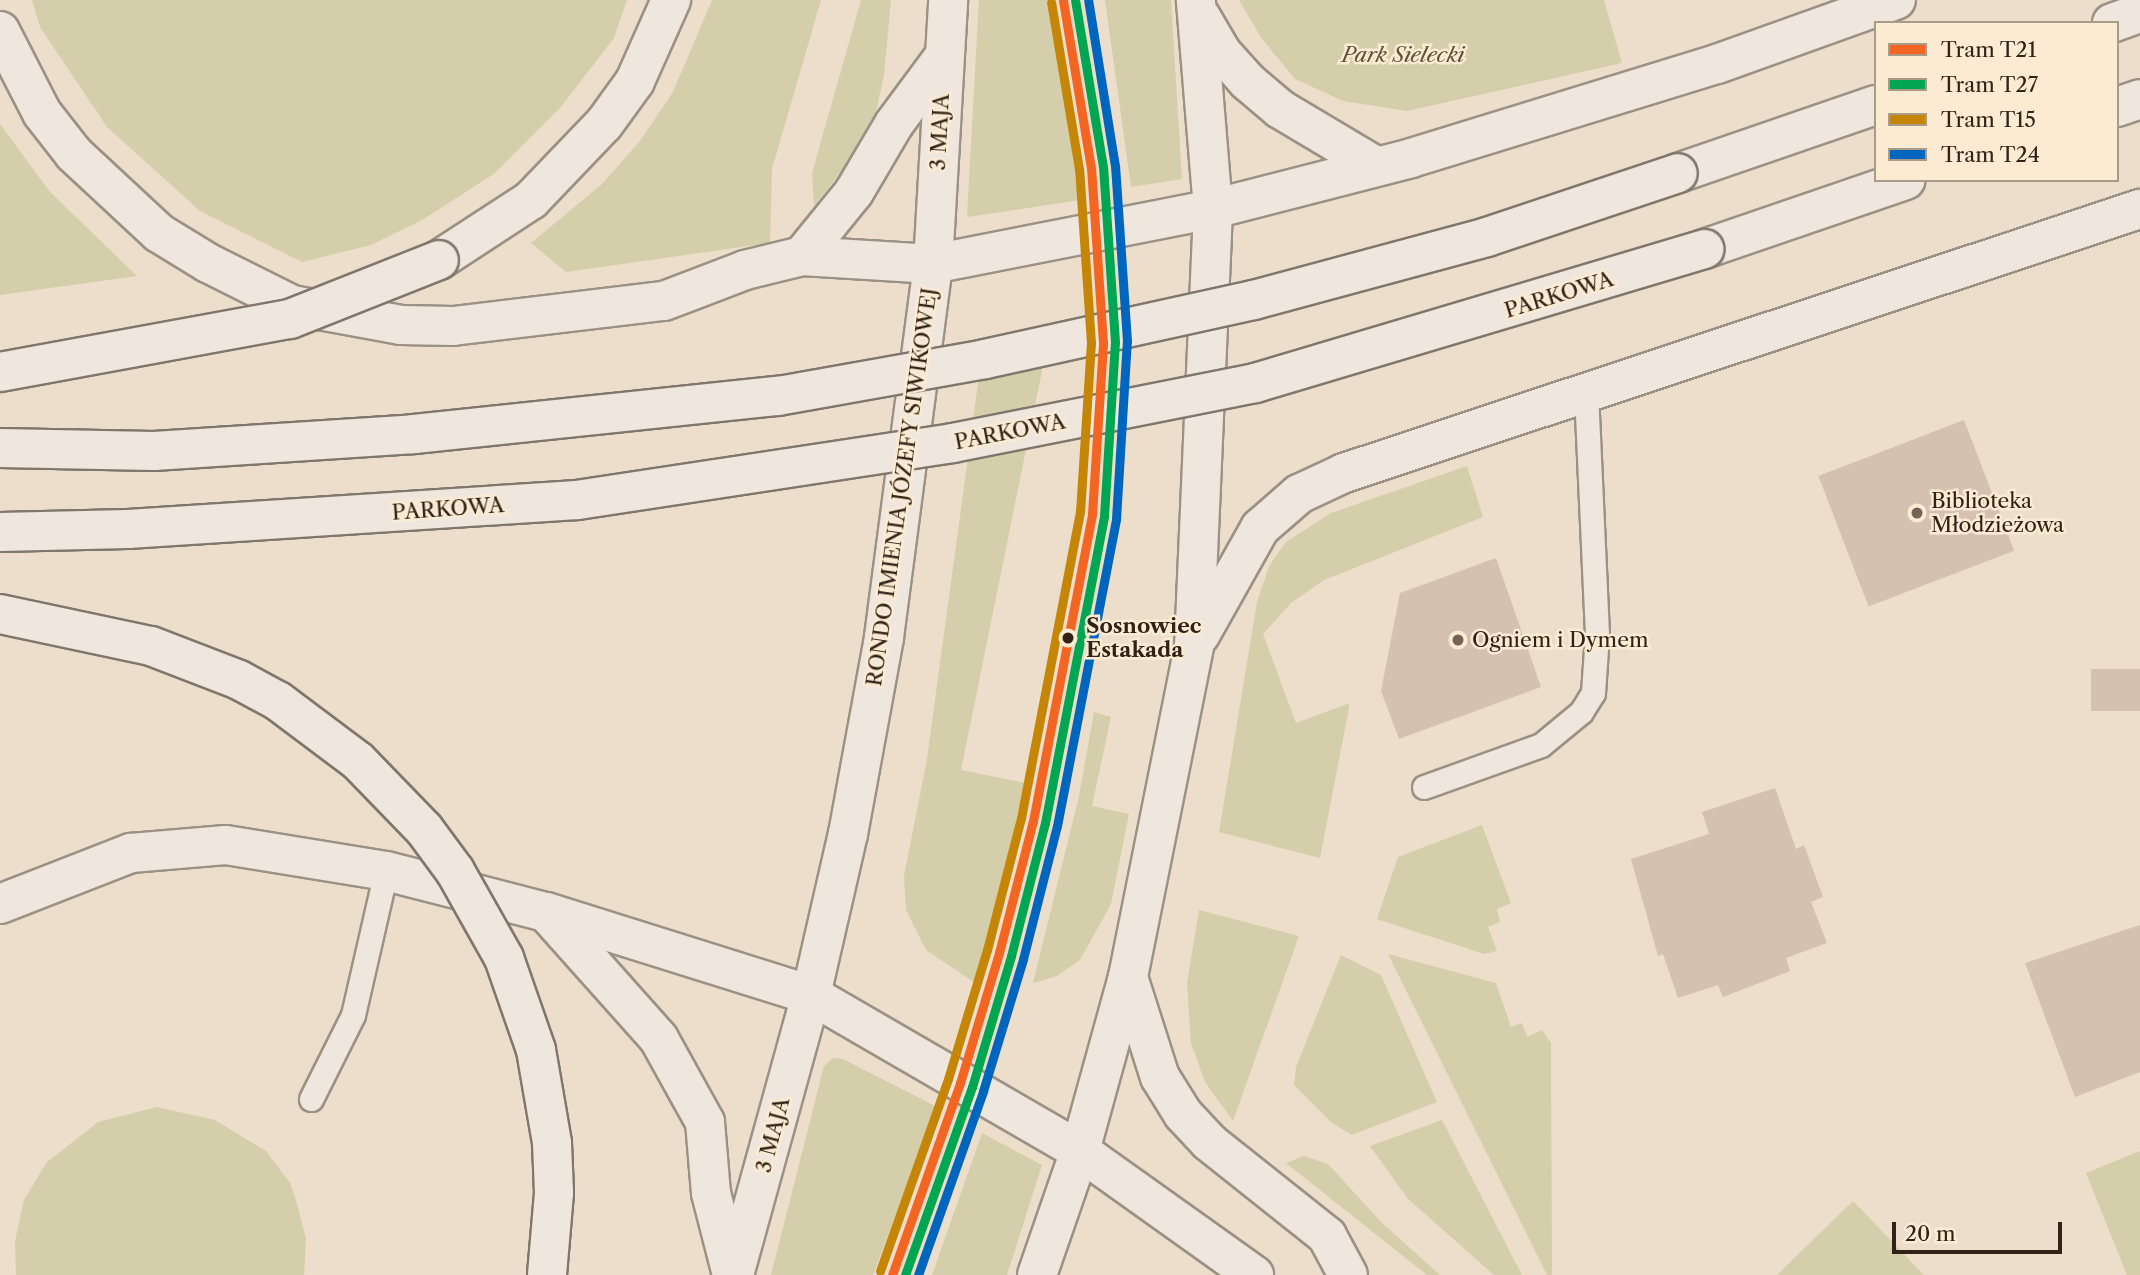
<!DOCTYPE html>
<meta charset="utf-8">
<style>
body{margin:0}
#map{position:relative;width:2140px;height:1275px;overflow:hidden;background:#ecdeca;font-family:"Libre Caslon Text",serif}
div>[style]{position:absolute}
.green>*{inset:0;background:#d4cfaa}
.building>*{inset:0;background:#d5c1b0;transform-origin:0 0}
.roads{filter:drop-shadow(2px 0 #9b9184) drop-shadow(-2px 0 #9b9184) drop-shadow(0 2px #9b9184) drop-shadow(0 -2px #9b9184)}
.lane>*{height:23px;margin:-11.5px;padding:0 11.5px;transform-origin:11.5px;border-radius:11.5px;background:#efe7dd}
.secondary>*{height:38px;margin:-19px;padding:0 19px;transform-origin:19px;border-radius:19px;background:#efe7dd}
.bridges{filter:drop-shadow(2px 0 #80776c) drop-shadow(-2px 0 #80776c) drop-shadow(0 2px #80776c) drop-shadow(0 -2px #80776c)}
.secondary-bridge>*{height:38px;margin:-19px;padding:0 19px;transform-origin:19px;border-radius:19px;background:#efe7dd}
.tram-1>*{height:9px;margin:-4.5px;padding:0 4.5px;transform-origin:4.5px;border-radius:4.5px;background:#f26522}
.tram-2>*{height:9px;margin:-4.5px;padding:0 4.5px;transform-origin:4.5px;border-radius:4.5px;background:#00a651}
.tram-3>*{height:9px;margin:-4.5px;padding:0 4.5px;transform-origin:4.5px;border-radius:4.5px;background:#c58506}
.tram-4>*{height:9px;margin:-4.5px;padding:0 4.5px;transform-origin:4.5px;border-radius:4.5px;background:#0065bd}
.dots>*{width:19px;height:19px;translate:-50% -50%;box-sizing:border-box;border:4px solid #fcebd3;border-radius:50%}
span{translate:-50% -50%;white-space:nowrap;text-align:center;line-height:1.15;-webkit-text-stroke:5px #fcebd3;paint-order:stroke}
.park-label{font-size:21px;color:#5b523b;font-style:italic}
.street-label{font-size:21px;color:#302217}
.poi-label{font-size:21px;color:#302217}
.left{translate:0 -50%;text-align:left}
.stop-label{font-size:21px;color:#302217;font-weight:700}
.legend{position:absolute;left:1874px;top:21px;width:245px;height:161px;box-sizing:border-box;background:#fcebd3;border:2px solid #aa9b88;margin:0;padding:9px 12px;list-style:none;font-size:21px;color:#302217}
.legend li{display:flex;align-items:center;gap:14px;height:35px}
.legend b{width:35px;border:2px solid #aa9b88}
.scale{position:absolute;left:1892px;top:1222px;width:170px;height:32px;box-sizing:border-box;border:4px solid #302217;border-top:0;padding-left:9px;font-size:21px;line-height:24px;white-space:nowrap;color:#302217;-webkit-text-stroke:5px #fcebd3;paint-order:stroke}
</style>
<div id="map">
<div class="green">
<div style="clip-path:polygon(32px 0,627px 0,614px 38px,560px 108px,495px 173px,424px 219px,371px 245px,302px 262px,200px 211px,107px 127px,40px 27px)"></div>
<div style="clip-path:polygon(712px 0,821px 0,772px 169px,770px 243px,566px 272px,531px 243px,602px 184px,640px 141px,673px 92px)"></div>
<div style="clip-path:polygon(861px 0,891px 0,884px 75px,874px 121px,852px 158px,814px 206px,812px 173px)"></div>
<div style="clip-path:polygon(979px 0,1052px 0,1081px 200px,967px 217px)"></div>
<div style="clip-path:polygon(1105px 0,1171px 0,1182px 179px,1131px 187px)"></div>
<div style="clip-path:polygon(1239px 0,1604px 0,1622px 63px,1407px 111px,1343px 101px,1295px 79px,1262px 39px)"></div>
<div style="clip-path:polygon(0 124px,50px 192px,137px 276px,0 295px)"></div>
<div style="clip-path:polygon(1044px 361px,961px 770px,1025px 783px,977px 984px,926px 950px,906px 910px,904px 876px,927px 759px,979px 376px)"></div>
<div style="clip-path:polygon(1467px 466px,1483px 517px,1324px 580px,1291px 603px,1263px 634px,1296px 723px,1350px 703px,1320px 858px,1219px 832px,1257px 602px,1269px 566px,1286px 542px,1331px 513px)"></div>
<div style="clip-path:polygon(1094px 712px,1111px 717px,1092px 806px,1129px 814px,1111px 904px,1080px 960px,1057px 976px,1033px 983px,1079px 796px)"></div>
<div style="clip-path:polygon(1482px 825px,1511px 903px,1497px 909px,1500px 922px,1488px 927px,1497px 951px,1484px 954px,1377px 919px,1398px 857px)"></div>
<div style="clip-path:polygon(1199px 910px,1299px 936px,1233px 1121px,1205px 1082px,1191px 1043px,1187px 983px)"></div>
<div style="clip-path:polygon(1388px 954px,1496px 983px,1511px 1027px,1522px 1023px,1527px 1037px,1542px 1030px,1551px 1043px,1552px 1275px,1547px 1275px)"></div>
<div style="clip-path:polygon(1341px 955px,1381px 975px,1437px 1102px,1352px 1135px,1332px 1123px,1294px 1085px,1296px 1067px)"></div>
<div style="clip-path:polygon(833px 1058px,843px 1059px,937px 1107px,873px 1275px,771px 1275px,824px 1066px)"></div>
<div style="clip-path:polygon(157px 1107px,215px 1120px,266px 1151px,290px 1183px,297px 1204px,306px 1239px,304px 1275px,16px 1275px,15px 1241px,24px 1200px,47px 1162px,98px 1122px)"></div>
<div style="clip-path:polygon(1442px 1120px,1522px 1275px,1494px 1275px,1408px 1199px,1370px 1146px)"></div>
<div style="clip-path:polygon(982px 1133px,1042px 1165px,1007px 1275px,932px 1275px)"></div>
<div style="clip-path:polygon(2140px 1151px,2140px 1275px,2127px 1275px,2086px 1173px)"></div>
<div style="clip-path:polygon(1304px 1156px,1328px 1164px,1382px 1223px,1440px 1275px,1427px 1275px,1286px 1163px)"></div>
<div style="clip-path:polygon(1853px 1201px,1924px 1275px,1777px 1275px)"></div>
</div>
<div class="building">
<div style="left:1964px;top:420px;width:140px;height:156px;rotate:69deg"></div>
<div style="clip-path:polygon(1496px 558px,1541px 687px,1399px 739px,1381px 691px,1400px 593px)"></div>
<div style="left:2140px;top:669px;width:42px;height:49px;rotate:90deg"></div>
<div style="clip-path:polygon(1775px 788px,1796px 849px,1804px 845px,1823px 897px,1811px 902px,1827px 943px,1786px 958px,1790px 971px,1723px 997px,1718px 985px,1678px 998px,1663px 954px,1658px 956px,1631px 859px,1709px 834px,1702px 812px)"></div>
<div style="clip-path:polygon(2140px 925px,2140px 1072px,2075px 1097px,2025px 963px)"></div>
</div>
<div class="roads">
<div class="lane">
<div style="left:1424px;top:787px;width:124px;rotate:-19.7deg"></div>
<div style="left:1541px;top:745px;width:52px;rotate:-39.5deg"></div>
<div style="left:1581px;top:712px;width:22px;rotate:-58deg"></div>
<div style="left:1593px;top:693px;width:59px;rotate:-86.1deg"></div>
<div style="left:1597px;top:634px;width:239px;rotate:-92.6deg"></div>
<div style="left:311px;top:1099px;width:94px;rotate:-63.4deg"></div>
<div style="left:353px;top:1015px;width:148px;rotate:-77.1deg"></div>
</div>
<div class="secondary">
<div style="left:1201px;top:17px;width:42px;rotate:59.7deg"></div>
<div style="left:1222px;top:53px;width:38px;rotate:48deg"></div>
<div style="left:1247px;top:81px;width:43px;rotate:40.3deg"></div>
<div style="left:1280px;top:109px;width:109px;rotate:30.8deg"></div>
<div style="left:2112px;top:23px;width:30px;rotate:-20deg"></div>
<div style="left:0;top:31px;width:92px;rotate:62.9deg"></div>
<div style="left:42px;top:113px;width:52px;rotate:52deg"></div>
<div style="left:74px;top:154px;width:116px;rotate:42.9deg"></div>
<div style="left:159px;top:233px;width:57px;rotate:31.5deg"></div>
<div style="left:208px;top:263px;width:94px;rotate:26.6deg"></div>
<div style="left:292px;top:305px;width:111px;rotate:10.4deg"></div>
<div style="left:401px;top:325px;width:52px;rotate:1.1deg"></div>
<div style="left:453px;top:326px;width:212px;rotate:-6.8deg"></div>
<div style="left:664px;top:301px;width:87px;rotate:-20.9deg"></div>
<div style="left:745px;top:270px;width:59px;rotate:-13.8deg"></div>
<div style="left:802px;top:256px;width:131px;rotate:3.5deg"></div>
<div style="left:933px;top:264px;width:285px;rotate:-11.1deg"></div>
<div style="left:1213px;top:209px;width:204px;rotate:-14.4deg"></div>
<div style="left:1411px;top:158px;width:320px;rotate:-17.1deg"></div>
<div style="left:1717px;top:64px;width:190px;rotate:-19.7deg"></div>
<div style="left:2117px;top:107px;width:24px;rotate:-19deg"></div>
<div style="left:1678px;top:173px;width:209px;rotate:-19deg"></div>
<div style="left:1704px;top:249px;width:213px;rotate:-18.9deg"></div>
<div style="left:802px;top:256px;width:82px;rotate:-50.9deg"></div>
<div style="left:854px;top:192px;width:79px;rotate:-59.5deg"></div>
<div style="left:894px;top:124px;width:82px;rotate:-53.4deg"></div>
<div style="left:439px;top:260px;width:110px;rotate:-33.1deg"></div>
<div style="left:531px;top:200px;width:105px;rotate:-46.2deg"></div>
<div style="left:604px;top:124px;width:53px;rotate:-54.2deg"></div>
<div style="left:635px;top:81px;width:89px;rotate:-66deg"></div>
<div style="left:1200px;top:635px;width:123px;rotate:-60.7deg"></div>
<div style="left:1260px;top:528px;width:52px;rotate:-41.1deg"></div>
<div style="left:1299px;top:494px;width:50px;rotate:-25deg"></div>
<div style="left:1344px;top:473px;width:839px;rotate:-18.35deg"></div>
<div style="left:0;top:904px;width:141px;rotate:-21.3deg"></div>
<div style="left:131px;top:853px;width:95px;rotate:-4.8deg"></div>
<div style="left:226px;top:845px;width:162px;rotate:9.2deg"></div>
<div style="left:386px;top:871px;width:165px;rotate:14.4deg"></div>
<div style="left:546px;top:912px;width:278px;rotate:17.4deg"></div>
<div style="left:811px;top:995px;width:311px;rotate:30.1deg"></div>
<div style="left:1080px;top:1151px;width:214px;rotate:35.5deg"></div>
<div style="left:546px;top:912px;width:170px;rotate:48.3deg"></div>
<div style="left:659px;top:1039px;width:95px;rotate:61deg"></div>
<div style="left:705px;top:1122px;width:71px;rotate:85.2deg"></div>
<div style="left:711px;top:1193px;width:85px;rotate:75.6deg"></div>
<div style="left:1128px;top:977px;width:105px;rotate:72.3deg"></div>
<div style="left:1160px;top:1077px;width:44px;rotate:58.1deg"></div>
<div style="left:1183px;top:1114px;width:38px;rotate:47deg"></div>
<div style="left:1209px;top:1142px;width:151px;rotate:38.5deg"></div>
<div style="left:1327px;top:1236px;width:44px;rotate:61.7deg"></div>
<div style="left:734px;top:1275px;width:290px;rotate:-74.6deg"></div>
<div style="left:811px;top:995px;width:165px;rotate:-77.1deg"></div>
<div style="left:848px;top:834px;width:200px;rotate:-79.6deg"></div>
<div style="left:884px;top:637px;width:376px;rotate:-82.5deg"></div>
<div style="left:933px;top:264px;width:264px;rotate:-86.7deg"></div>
<div style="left:1037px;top:1275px;width:131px;rotate:-70.9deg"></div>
<div style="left:1080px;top:1151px;width:180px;rotate:-74.6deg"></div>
<div style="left:1128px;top:977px;width:338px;rotate:-78.7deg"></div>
<div style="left:1194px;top:646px;width:437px;rotate:-87.5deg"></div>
<div style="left:1213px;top:209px;width:210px;rotate:-94.7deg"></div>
</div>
</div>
<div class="bridges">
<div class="secondary-bridge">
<div style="left:0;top:372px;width:295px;rotate:-10.4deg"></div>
<div style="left:290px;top:319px;width:160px;rotate:-21.6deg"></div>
<div style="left:0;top:448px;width:154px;rotate:1.1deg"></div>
<div style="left:154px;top:451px;width:261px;rotate:-3.7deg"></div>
<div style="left:414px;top:434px;width:366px;rotate:-6deg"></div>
<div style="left:778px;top:396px;width:210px;rotate:-10.1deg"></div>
<div style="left:985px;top:359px;width:275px;rotate:-12.4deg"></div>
<div style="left:1254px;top:300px;width:241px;rotate:-15.1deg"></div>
<div style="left:1487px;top:237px;width:201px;rotate:-18.5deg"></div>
<div style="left:0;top:532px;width:128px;rotate:-1.3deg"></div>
<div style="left:128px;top:529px;width:450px;rotate:-3.7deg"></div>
<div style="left:577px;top:500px;width:380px;rotate:-8.6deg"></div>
<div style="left:953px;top:443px;width:308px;rotate:-11.2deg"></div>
<div style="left:1255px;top:383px;width:469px;rotate:-16.6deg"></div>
<div style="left:0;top:614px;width:154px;rotate:12deg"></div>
<div style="left:151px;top:646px;width:94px;rotate:21.1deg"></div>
<div style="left:239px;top:680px;width:44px;rotate:28.3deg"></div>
<div style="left:278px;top:701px;width:100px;rotate:36.9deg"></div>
<div style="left:358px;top:761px;width:95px;rotate:45.9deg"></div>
<div style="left:424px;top:829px;width:52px;rotate:53.6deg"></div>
<div style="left:455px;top:871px;width:100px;rotate:60.6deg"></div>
<div style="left:504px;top:958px;width:97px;rotate:70.8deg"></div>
<div style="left:536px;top:1050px;width:94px;rotate:80.2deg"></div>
<div style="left:552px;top:1143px;width:50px;rotate:87.7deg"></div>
<div style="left:554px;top:1193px;width:82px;rotate:94.9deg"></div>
</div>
</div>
<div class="tram-1">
<div style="left:892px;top:1275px;width:204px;rotate:-70.5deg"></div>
<div style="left:960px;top:1083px;width:136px;rotate:-73.3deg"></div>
<div style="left:999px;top:953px;width:136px;rotate:-75.6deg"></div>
<div style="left:1033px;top:821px;width:313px;rotate:-79.1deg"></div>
<div style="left:1092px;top:514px;width:171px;rotate:-86.3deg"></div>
<div style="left:1103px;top:343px;width:175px;rotate:-93.9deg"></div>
<div style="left:1091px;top:168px;width:170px;rotate:-99.5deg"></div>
</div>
<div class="tram-2">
<div style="left:905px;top:1275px;width:200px;rotate:-70.4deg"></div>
<div style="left:972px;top:1087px;width:137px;rotate:-73.4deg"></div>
<div style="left:1011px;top:956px;width:137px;rotate:-75.7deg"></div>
<div style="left:1045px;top:823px;width:313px;rotate:-79.1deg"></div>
<div style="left:1104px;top:516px;width:174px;rotate:-86.4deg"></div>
<div style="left:1115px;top:342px;width:175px;rotate:-93.9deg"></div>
<div style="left:1103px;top:167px;width:169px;rotate:-99.5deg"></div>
</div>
<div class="tram-3">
<div style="left:880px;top:1271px;width:204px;rotate:-70.5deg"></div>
<div style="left:948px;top:1079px;width:135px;rotate:-73.2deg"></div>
<div style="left:987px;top:950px;width:136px;rotate:-75.6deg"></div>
<div style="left:1021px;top:818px;width:312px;rotate:-79.1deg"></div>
<div style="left:1080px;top:512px;width:169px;rotate:-86.3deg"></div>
<div style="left:1091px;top:343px;width:174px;rotate:-93.9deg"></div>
<div style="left:1079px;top:169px;width:169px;rotate:-99.5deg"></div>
</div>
<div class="tram-4">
<div style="left:918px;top:1275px;width:195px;rotate:-70.5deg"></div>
<div style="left:983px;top:1091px;width:138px;rotate:-73.1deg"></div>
<div style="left:1023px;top:959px;width:137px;rotate:-75.7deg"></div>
<div style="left:1057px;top:826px;width:313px;rotate:-79.1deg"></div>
<div style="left:1116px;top:519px;width:178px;rotate:-86.5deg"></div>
<div style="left:1127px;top:341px;width:175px;rotate:-93.9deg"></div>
<div style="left:1115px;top:166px;width:168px;rotate:-99.2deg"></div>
</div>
<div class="dots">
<div style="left:1917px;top:513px;background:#726456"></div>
<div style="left:1068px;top:638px;background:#302217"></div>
<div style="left:1458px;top:640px;background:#726456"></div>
</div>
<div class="park-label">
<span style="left:1403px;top:55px">Park Sielecki</span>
</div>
<div class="street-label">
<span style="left:940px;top:132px;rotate:-87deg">3 MAJA</span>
<span style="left:1559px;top:295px;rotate:-17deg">PARKOWA</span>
<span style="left:1010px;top:432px;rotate:-11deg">PARKOWA</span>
<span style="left:902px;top:487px;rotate:-82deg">RONDO IMIENIA JÓZEFY SIWIKOWEJ</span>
<span style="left:448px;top:509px;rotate:-4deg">PARKOWA</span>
<span style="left:773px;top:1135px;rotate:-75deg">3 MAJA</span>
</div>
<div class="poi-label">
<span class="left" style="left:1931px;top:513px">Biblioteka<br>Młodzieżowa</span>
<span class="left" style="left:1472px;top:640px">Ogniem i Dymem</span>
</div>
<div class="stop-label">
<span class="left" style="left:1086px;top:638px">Sosnowiec<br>Estakada</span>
</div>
<ul class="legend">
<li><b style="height:9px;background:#f26522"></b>Tram T21</li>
<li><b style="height:9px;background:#00a651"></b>Tram T27</li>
<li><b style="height:9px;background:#c58506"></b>Tram T15</li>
<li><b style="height:9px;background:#0065bd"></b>Tram T24</li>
</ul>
<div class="scale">20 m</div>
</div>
